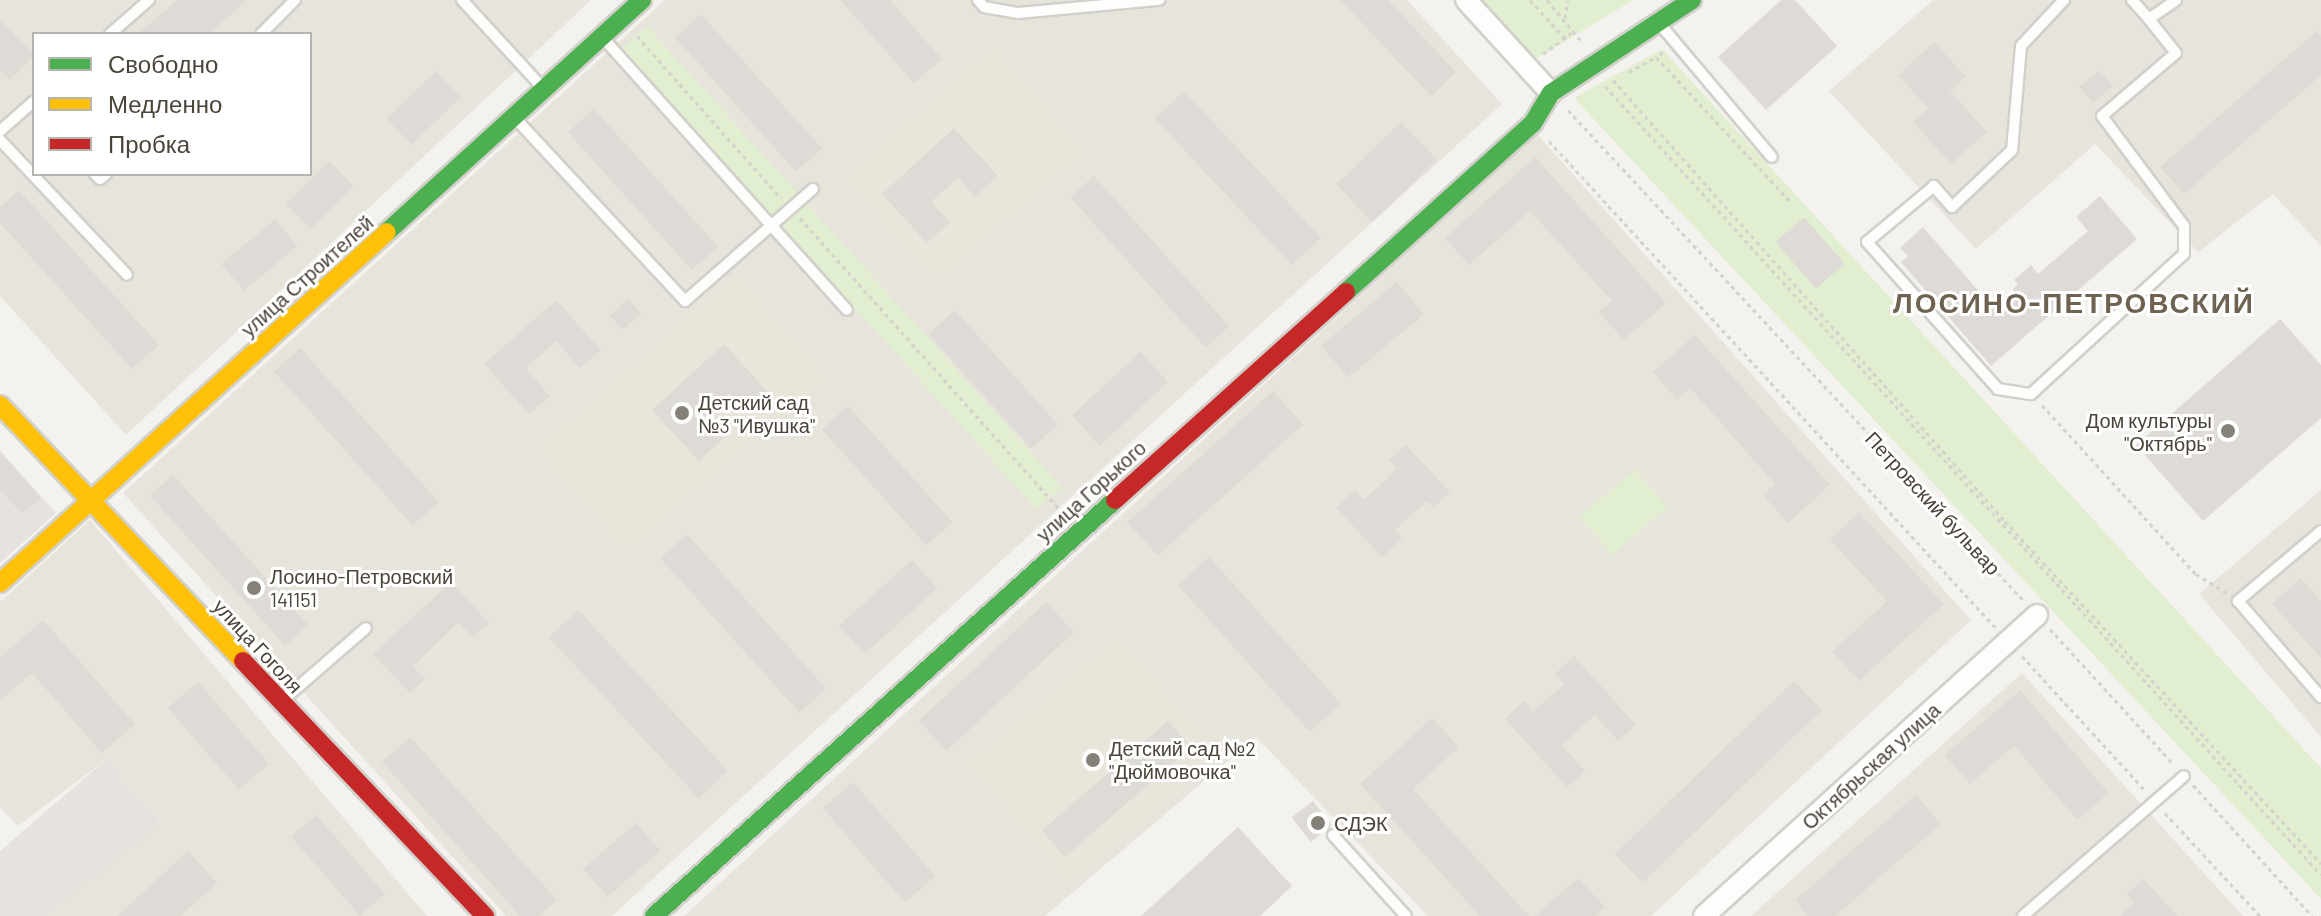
<!DOCTYPE html>
<meta charset="utf-8">
<style>
body{margin:0}
#map{position:relative;width:2321px;height:916px;overflow:hidden;background:#f4f2ee;font-family:Barlow,sans-serif}
div>[style]{position:absolute}
.residential>*{inset:0;background:#e7e4dc}
.industrial>*{inset:0;background:#e6e2de}
.education>*{inset:0;background:#eae5da;transform-origin:0 0}
.green>*{inset:0;background:#e1eecf;transform-origin:0 0}
.building>*{inset:0;background:#dedbd6;transform-origin:0 0}
.path>*{height:3px;margin-top:-1.5px;transform-origin:0;background:repeating-linear-gradient(90deg,#d3d2cc 0 4px,transparent 0 8px)}
.roads{filter:drop-shadow(2px 0 #d2d0cb) drop-shadow(-2px 0 #d2d0cb) drop-shadow(0 2px #d2d0cb) drop-shadow(0 -2px #d2d0cb)}
.lane>*{height:10px;margin:-5px;padding:0 5px;transform-origin:5px;border-radius:5px;background:#fdfdfc}
.street>*{height:20px;margin:-10px;padding:0 10px;transform-origin:10px;border-radius:10px;background:#fdfdfc}
.fast>*{height:18px;margin:-9px;padding:0 9px;transform-origin:9px;border-radius:9px;background:#4caf50}
.slow>*{height:18px;margin:-9px;padding:0 9px;transform-origin:9px;border-radius:9px;background:#ffc107}
.jam>*{height:18px;margin:-9px;padding:0 9px;transform-origin:9px;border-radius:9px;background:#c62828}
.dots>*{width:22px;height:22px;translate:-50% -50%;box-sizing:border-box;border:4px solid #fff;border-radius:50%}
span{translate:-50% -50%;white-space:nowrap;text-align:center;line-height:1.15;-webkit-text-stroke:6px #fff;paint-order:stroke}
.street-label{font-size:20px;color:#4b4439}
.poi-label{font-size:20px;color:#4b4439}
.left{translate:0 -50%;text-align:left}
.right{translate:-100% -50%;text-align:right}
.district-label{font-size:28px;color:#6e6250;font-weight:700;letter-spacing:2px}
.legend{position:absolute;left:32px;top:32px;width:280px;height:144px;box-sizing:border-box;background:#fff;border:2px solid #b7b4b0;margin:0;padding:10px 14px;list-style:none;font-size:24px;color:#4b4439}
.legend li{display:flex;align-items:center;gap:16px;height:40px}
.legend b{width:40px;border:2px solid #b7b4b0}
</style>
<div id="map">
<div class="residential">
<div style="clip-path:polygon(evenodd,0 0,591px 0,126px 435px,0 296px,0 0,34px 34px,310px 34px,310px 174px,34px 174px,34px 34px)"></div>
<div style="clip-path:polygon(665px 0,1407px 0,1502px 104px,612px 916px,506px 916px,123px 493px)"></div>
<div style="clip-path:polygon(1933px 0,2321px 0,2321px 246px,2273px 194px,2198px 252px,2095px 144px,1976px 249px,1829px 91px)"></div>
<div style="clip-path:polygon(1537px 134px,1971px 620px,1651px 916px,1428px 916px,1256px 737px,1045px 916px,684px 916px)"></div>
<div style="clip-path:polygon(2321px 490px,2321px 737px,2199px 594px)"></div>
<div style="clip-path:polygon(90px 520px,427px 916px,47px 916px,161px 821px,107px 759px,18px 826px,0 808px,0 602px)"></div>
<div style="clip-path:polygon(2022px 673px,2243px 916px,1751px 916px)"></div>
</div>
<div class="industrial">
<div style="clip-path:polygon(0 451px,56px 513px,0 563px)"></div>
<div style="clip-path:polygon(107px 759px,161px 822px,47px 916px,0 916px,0 851px)"></div>
</div>
<div class="education">
<div style="left:994px;top:44px;width:143px;height:202px;rotate:49deg"></div>
<div style="left:737px;top:272px;width:140px;height:269px;rotate:49deg"></div>
<div style="left:1119px;top:634px;width:161px;height:200px;rotate:50deg"></div>
</div>
<div class="green">
<div style="clip-path:polygon(1481px 0,1633px 0,1536px 59px)"></div>
<div style="left:647px;top:26px;width:620px;height:34px;rotate:48deg"></div>
<div style="clip-path:polygon(1662px 49px,2321px 768px,2321px 899px,1574px 98px)"></div>
<div style="left:1634px;top:469px;width:50px;height:73px;rotate:48deg"></div>
</div>
<div class="building">
<div style="clip-path:polygon(177px 0,247px 0,209px 34px,138px 34px)"></div>
<div style="clip-path:polygon(840px 0,890px 0,942px 59px,914px 83px)"></div>
<div style="clip-path:polygon(1340px 0,1388px 0,1456px 72px,1431px 96px)"></div>
<div style="clip-path:polygon(1781px 0,1795px 0,1837px 46px,1766px 110px,1718px 57px)"></div>
<div style="left:701px;top:14px;width:181px;height:35px;rotate:48deg"></div>
<div style="clip-path:polygon(0 19px,34px 55px,10px 80px,0 70px)"></div>
<div style="clip-path:polygon(2317px 31px,2321px 36px,2321px 75px,2184px 194px,2160px 167px)"></div>
<div style="clip-path:polygon(1934px 42px,1966px 77px,1950px 91px,1987px 132px,1951px 164px,1913px 122px,1928px 108px,1898px 75px)"></div>
<div style="left:2099px;top:70px;width:21px;height:26px;rotate:49deg"></div>
<div style="left:436px;top:71px;width:36px;height:69px;rotate:46deg"></div>
<div style="left:1184px;top:91px;width:201px;height:40px;rotate:47deg"></div>
<div style="left:594px;top:109px;width:185px;height:35px;rotate:48deg"></div>
<div style="left:1401px;top:122px;width:52px;height:90px;rotate:46deg"></div>
<div style="clip-path:polygon(954px 128px,998px 176px,975px 197px,958px 178px,931px 202px,950px 222px,927px 243px,882px 194px)"></div>
<div style="clip-path:polygon(1535px 157px,1666px 303px,1624px 340px,1599px 312px,1612px 301px,1530px 211px,1469px 265px,1445px 238px)"></div>
<div style="left:329px;top:161px;width:35px;height:61px;rotate:45deg"></div>
<div style="left:1094px;top:176px;width:202px;height:32px;rotate:48deg"></div>
<div style="clip-path:polygon(19px 190px,159px 345px,132px 369px,0 223px,0 207px)"></div>
<div style="clip-path:polygon(2100px 196px,2137px 239px,1991px 366px,1901px 262px,1908px 256px,1900px 248px,1923px 227px,1995px 310px,2015px 292px,2013px 289px,2018px 285px,2014px 280px,2031px 265px,2038px 274px,2088px 231px,2076px 217px)"></div>
<div style="left:1804px;top:217px;width:62px;height:38px;rotate:49deg"></div>
<div style="left:275px;top:219px;width:35px;height:70px;rotate:50deg"></div>
<div style="left:1397px;top:282px;width:42px;height:99px;rotate:50deg"></div>
<div style="left:628px;top:299px;width:19px;height:25px;rotate:47deg"></div>
<div style="clip-path:polygon(556px 300px,601px 350px,580px 368px,556px 341px,526px 368px,550px 396px,529px 414px,484px 364px)"></div>
<div style="left:955px;top:310px;width:154px;height:36px;rotate:48deg"></div>
<div style="clip-path:polygon(2280px 319px,2321px 365px,2321px 418px,2203px 521px,2136px 445px)"></div>
<div style="clip-path:polygon(1695px 335px,1830px 485px,1788px 523px,1763px 495px,1775px 484px,1690px 388px,1677px 400px,1653px 372px)"></div>
<div style="clip-path:polygon(724px 344px,769px 393px,747px 413px,730px 394px,704px 418px,723px 439px,699px 461px,652px 410px)"></div>
<div style="left:300px;top:348px;width:207px;height:35px;rotate:48deg"></div>
<div style="left:1140px;top:352px;width:41px;height:93px;rotate:47deg"></div>
<div style="left:1273px;top:391px;width:45px;height:196px;rotate:48deg"></div>
<div style="left:848px;top:406px;width:156px;height:35px;rotate:48deg"></div>
<div style="clip-path:polygon(1406px 445px,1450px 492px,1433px 508px,1427px 501px,1395px 530px,1402px 538px,1382px 557px,1336px 508px,1355px 490px,1364px 500px,1397px 469px,1389px 460px)"></div>
<div style="clip-path:polygon(0 451px,41px 498px,22px 514px,0 489px)"></div>
<div style="left:173px;top:475px;width:202px;height:31px;rotate:48deg"></div>
<div style="clip-path:polygon(1859px 512px,1944px 604px,1859px 681px,1832px 652px,1887px 601px,1830px 540px)"></div>
<div style="left:687px;top:534px;width:208px;height:36px;rotate:48deg"></div>
<div style="left:1209px;top:557px;width:197px;height:42px;rotate:48deg"></div>
<div style="left:912px;top:560px;width:38px;height:98px;rotate:48deg"></div>
<div style="clip-path:polygon(2301px 578px,2321px 601px,2321px 658px,2272px 604px)"></div>
<div style="clip-path:polygon(451px 582px,489px 623px,473px 637px,459px 622px,413px 666px,425px 679px,410px 693px,373px 654px)"></div>
<div style="left:1046px;top:602px;width:41px;height:174px;rotate:47deg"></div>
<div style="left:578px;top:610px;width:220px;height:40px;rotate:47deg"></div>
<div style="clip-path:polygon(43px 620px,135px 724px,102px 753px,32px 673px,0 701px,0 657px)"></div>
<div style="clip-path:polygon(1574px 656px,1636px 725px,1618px 741px,1595px 715px,1562px 745px,1585px 771px,1567px 787px,1505px 719px,1524px 701px,1533px 712px,1564px 684px,1555px 674px)"></div>
<div style="left:1794px;top:681px;width:40px;height:249px;rotate:46deg"></div>
<div style="left:198px;top:682px;width:108px;height:40px;rotate:49deg"></div>
<div style="clip-path:polygon(2020px 690px,2109px 793px,2077px 820px,2014px 746px,1970px 784px,1945px 755px)"></div>
<div style="clip-path:polygon(1432px 718px,1459px 747px,1413px 789px,1529px 916px,1480px 916px,1360px 784px)"></div>
<div style="left:1168px;top:721px;width:35px;height:167px;rotate:49deg"></div>
<div style="clip-path:polygon(410px 737px,557px 900px,539px 916px,520px 916px,382px 762px)"></div>
<div style="left:853px;top:782px;width:125px;height:40px;rotate:49deg"></div>
<div style="clip-path:polygon(1916px 795px,1941px 824px,1835px 916px,1808px 916px,1795px 900px)"></div>
<div style="left:1313px;top:801px;width:31px;height:27px;rotate:52deg"></div>
<div style="left:316px;top:815px;width:105px;height:33px;rotate:49deg"></div>
<div style="left:636px;top:823px;width:37px;height:70px;rotate:49deg"></div>
<div style="clip-path:polygon(1238px 827px,1292px 886px,1260px 916px,1141px 916px)"></div>
<div style="clip-path:polygon(188px 851px,217px 883px,180px 916px,117px 916px)"></div>
<div style="clip-path:polygon(1578px 878px,1605px 907px,1595px 916px,1535px 916px)"></div>
<div style="clip-path:polygon(2143px 879px,2178px 916px,2120px 916px,2134px 902px,2127px 894px)"></div>
</div>
<div class="path">
<div style="left:1530px;top:0;width:52px;rotate:47.4deg"></div>
<div style="left:1547px;top:0;width:56px;rotate:50.1deg"></div>
<div style="left:1565px;top:18px;width:18px;rotate:-81deg"></div>
<div style="left:637px;top:36px;width:217px;rotate:48.4deg"></div>
<div style="left:1663px;top:52px;width:9px;rotate:144deg"></div>
<div style="left:1656px;top:57px;width:197px;rotate:47.1deg"></div>
<div style="left:1543px;top:54px;width:39px;rotate:-37deg"></div>
<div style="left:1629px;top:72px;width:31px;rotate:-29deg"></div>
<div style="left:1613px;top:80px;width:590px;rotate:48.37deg"></div>
<div style="left:2005px;top:521px;width:466px;rotate:47.3deg"></div>
<div style="left:1605px;top:86px;width:1065px;rotate:47.78deg"></div>
<div style="left:1568px;top:110px;width:669px;rotate:47.12deg"></div>
<div style="left:1549px;top:141px;width:660px;rotate:47.46deg"></div>
<div style="left:800px;top:218px;width:397px;rotate:48.3deg"></div>
<div style="left:2042px;top:405px;width:229px;rotate:47.7deg"></div>
<div style="left:2196px;top:574px;width:36px;rotate:32deg"></div>
<div style="left:2050px;top:629px;width:184px;rotate:47.6deg"></div>
<div style="left:2022px;top:656px;width:180px;rotate:47.5deg"></div>
<div style="left:2193px;top:785px;width:177px;rotate:47.7deg"></div>
<div style="left:2165px;top:813px;width:140px;rotate:47.3deg"></div>
</div>
<div class="roads">
<div class="lane">
<div style="left:462px;top:0;width:118px;rotate:47.4deg"></div>
<div style="left:978px;top:0;width:9px;rotate:49deg"></div>
<div style="left:984px;top:7px;width:35px;rotate:10deg"></div>
<div style="left:1018px;top:13px;width:142px;rotate:-5.3deg"></div>
<div style="left:2064px;top:0;width:63px;rotate:133.1deg"></div>
<div style="left:2021px;top:46px;width:104px;rotate:94.9deg"></div>
<div style="left:2012px;top:150px;width:83px;rotate:136.5deg"></div>
<div style="left:1952px;top:207px;width:28px;rotate:-131deg"></div>
<div style="left:1934px;top:186px;width:87px;rotate:140.1deg"></div>
<div style="left:1867px;top:242px;width:197px;rotate:48.3deg"></div>
<div style="left:1998px;top:389px;width:33px;rotate:9deg"></div>
<div style="left:2031px;top:394px;width:207px;rotate:-42.5deg"></div>
<div style="left:2184px;top:254px;width:28px;rotate:-90deg"></div>
<div style="left:2184px;top:226px;width:137px;rotate:-126.7deg"></div>
<div style="left:2102px;top:116px;width:97px;rotate:-40.4deg"></div>
<div style="left:2176px;top:53px;width:43px;rotate:-128.5deg"></div>
<div style="left:2132px;top:0;width:25px;rotate:48deg"></div>
<div style="left:2149px;top:19px;width:33px;rotate:-35deg"></div>
<div style="left:1659px;top:23px;width:175px;rotate:49.9deg"></div>
<div style="left:110px;top:34px;width:52px;rotate:-41.1deg"></div>
<div style="left:261px;top:34px;width:48px;rotate:-45deg"></div>
<div style="left:603px;top:38px;width:365px;rotate:48.1deg"></div>
<div style="left:515px;top:118px;width:250px;rotate:47.1deg"></div>
<div style="left:685px;top:301px;width:170px;rotate:-41.2deg"></div>
<div style="left:0;top:131px;width:45px;rotate:-41.4deg"></div>
<div style="left:0;top:140px;width:185px;rotate:46.7deg"></div>
<div style="left:95px;top:174px;width:7px;rotate:45deg"></div>
<div style="left:100px;top:179px;width:8px;rotate:-40deg"></div>
<div style="left:2321px;top:531px;width:109px;rotate:139.9deg"></div>
<div style="left:2238px;top:601px;width:127px;rotate:49.2deg"></div>
<div style="left:282px;top:701px;width:111px;rotate:-41deg"></div>
<div style="left:1333px;top:835px;width:109px;rotate:48deg"></div>
<div style="left:2023px;top:916px;width:213px;rotate:-41deg"></div>
</div>
<div class="street">
<div style="left:1466px;top:0;width:126px;rotate:47.6deg"></div>
<div style="left:1704px;top:916px;width:449px;rotate:-42.1deg"></div>
</div>
<div class="fast">
<div style="left:387px;top:232px;width:345px;rotate:-42.3deg"></div>
<div style="left:1346px;top:292px;width:252px;rotate:-42.1deg"></div>
<div style="left:1533px;top:123px;width:35px;rotate:-59deg"></div>
<div style="left:1551px;top:93px;width:169px;rotate:-33.4deg"></div>
<div style="left:654px;top:916px;width:621px;rotate:-42.06deg"></div>
</div>
<div class="slow">
<div style="left:0;top:405px;width:353px;rotate:46.5deg"></div>
<div style="left:0;top:583px;width:522px;rotate:-42.21deg"></div>
</div>
<div class="jam">
<div style="left:1115px;top:500px;width:311px;rotate:-42deg"></div>
<div style="left:243px;top:661px;width:352px;rotate:46.5deg"></div>
</div>
</div>
<div class="dots">
<div style="left:682px;top:413px;background:#868178"></div>
<div style="left:2228px;top:431px;background:#868178"></div>
<div style="left:254px;top:588px;background:#868178"></div>
<div style="left:1093px;top:760px;background:#868178"></div>
<div style="left:1318px;top:823px;background:#868178"></div>
</div>
<div class="street-label">
<span style="left:307px;top:276px;rotate:-42deg">улица Строителей</span>
<span style="left:1091px;top:491px;rotate:-42deg">улица Горького</span>
<span style="left:1933px;top:503px;rotate:47deg">Петровский бульвар</span>
<span style="left:258px;top:646px;rotate:47deg">улица Гоголя</span>
<span style="left:1871px;top:766px;rotate:-42deg">Октябрьская улица</span>
</div>
<div class="poi-label">
<span class="left" style="left:698px;top:414px">Детский сад<br>№3 "Ивушка"</span>
<span class="right" style="left:2212px;top:432px">Дом культуры<br>"Октябрь"</span>
<span class="left" style="left:270px;top:588px">Лосино-Петровский<br>141151</span>
<span class="left" style="left:1109px;top:760px">Детский сад №2<br>"Дюймовочка"</span>
<span class="left" style="left:1334px;top:823px">СДЭК</span>
</div>
<div class="district-label">
<span style="left:2074px;top:302px">ЛОСИНО-ПЕТРОВСКИЙ</span>
</div>
<ul class="legend">
<li><b style="height:10px;background:#4caf50"></b>Свободно</li>
<li><b style="height:10px;background:#ffc107"></b>Медленно</li>
<li><b style="height:10px;background:#c62828"></b>Пробка</li>
</ul>
</div>
